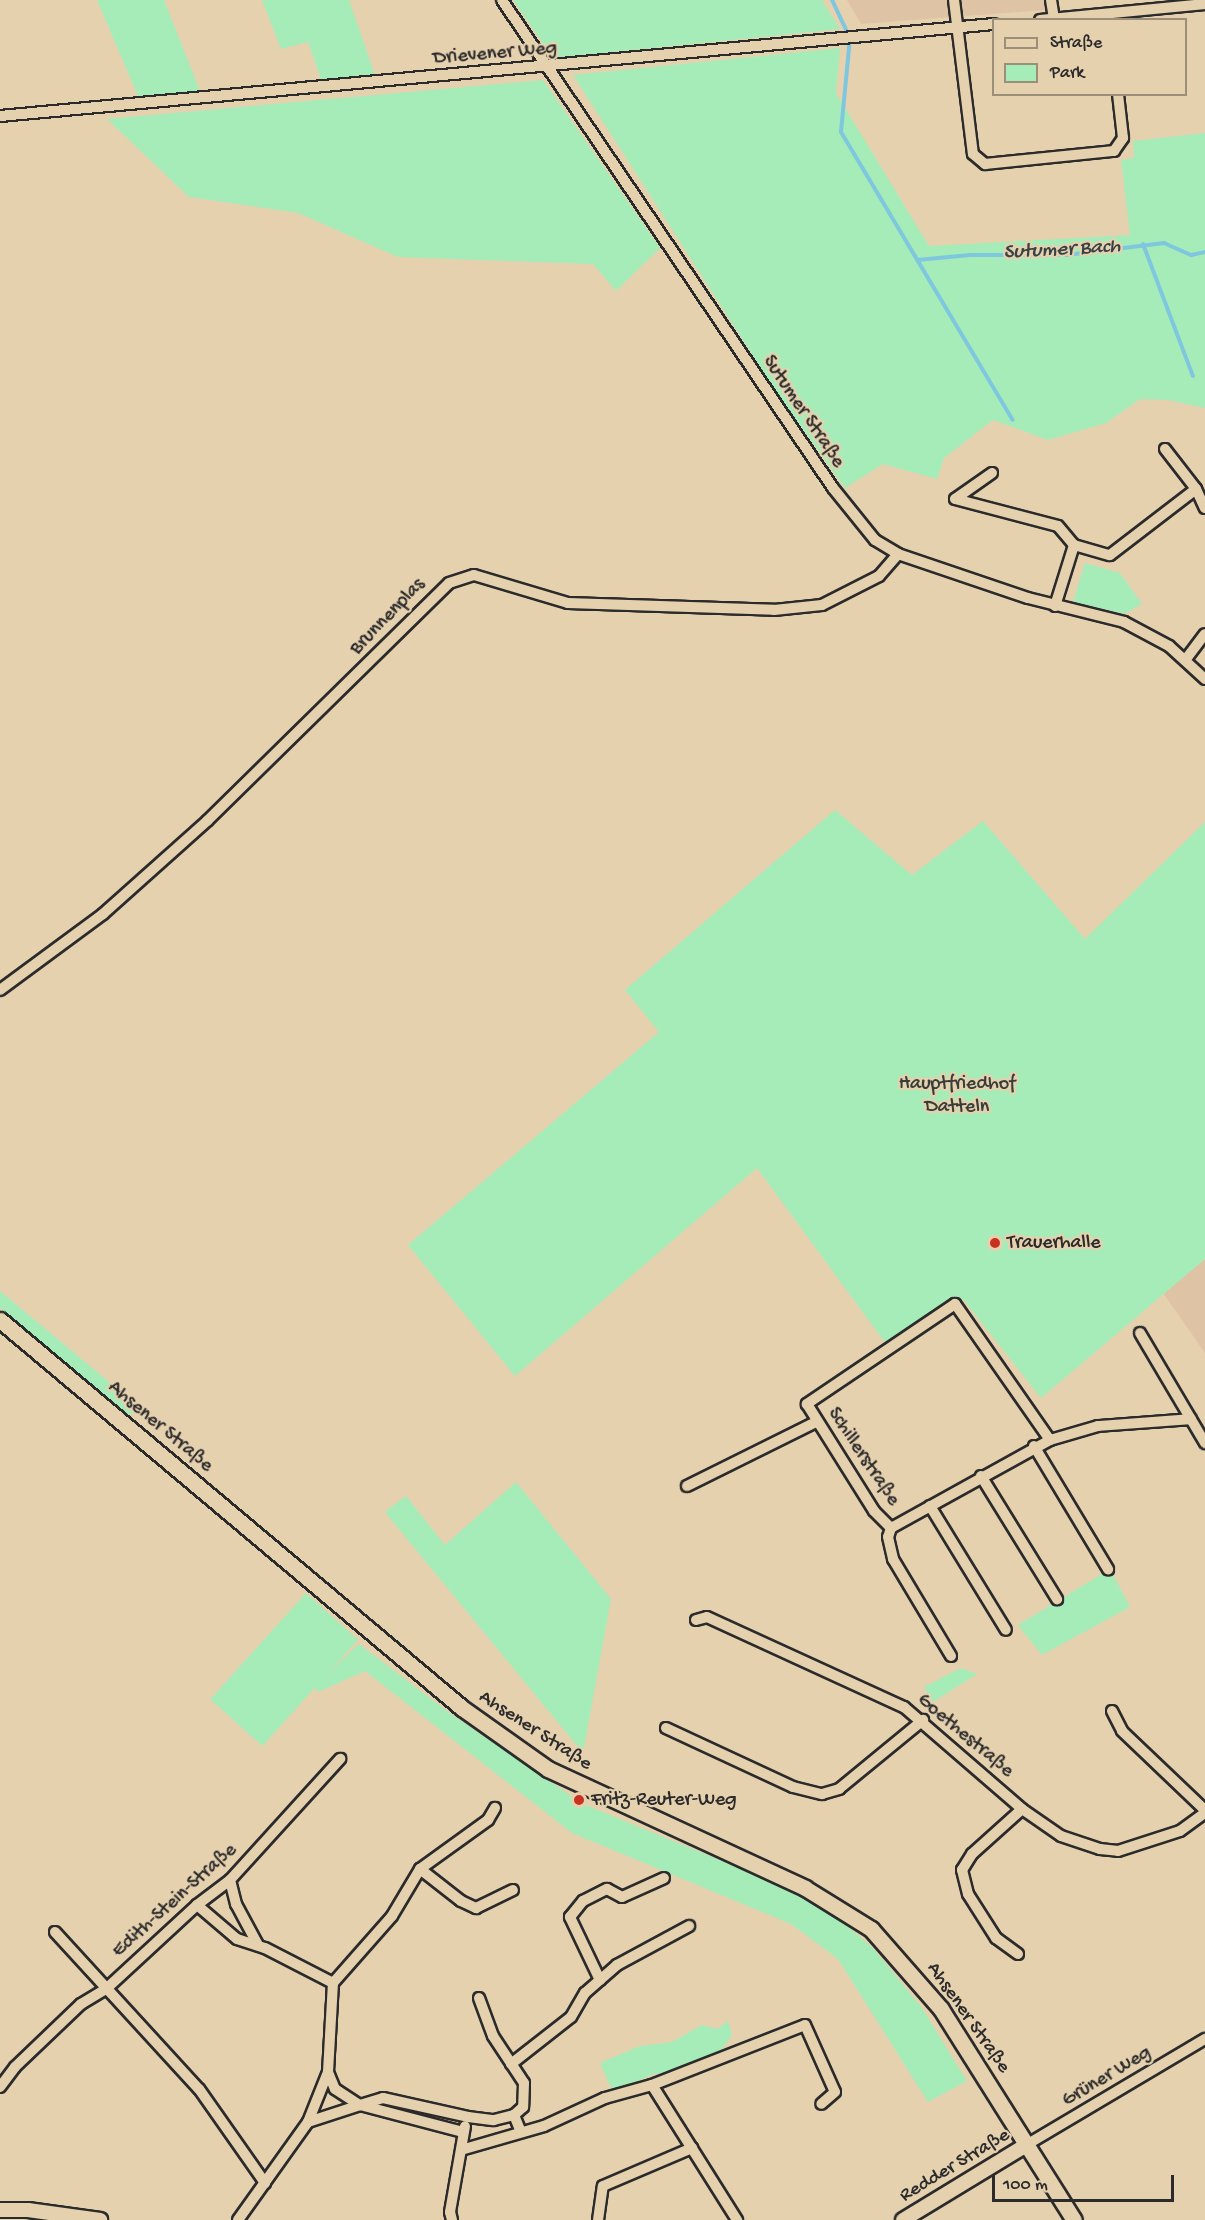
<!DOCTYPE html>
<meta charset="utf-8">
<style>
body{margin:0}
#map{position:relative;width:1205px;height:2220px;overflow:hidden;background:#e6d1af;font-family:"Gochi Hand",sans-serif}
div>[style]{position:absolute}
.built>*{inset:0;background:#dfc3a5}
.green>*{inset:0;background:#a6ecb8;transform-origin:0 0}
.stream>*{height:4px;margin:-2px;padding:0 2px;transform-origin:2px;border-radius:2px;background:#7ec7df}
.roads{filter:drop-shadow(2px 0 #2b2b2b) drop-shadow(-2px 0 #2b2b2b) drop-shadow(0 2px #2b2b2b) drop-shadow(0 -2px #2b2b2b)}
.minor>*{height:10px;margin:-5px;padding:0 5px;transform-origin:5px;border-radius:5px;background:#e6d1af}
.tertiary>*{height:14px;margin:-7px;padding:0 7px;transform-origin:7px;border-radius:7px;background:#e6d1af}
.secondary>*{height:15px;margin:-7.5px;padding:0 7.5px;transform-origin:7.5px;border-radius:7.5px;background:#e6d1af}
.dots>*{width:16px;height:16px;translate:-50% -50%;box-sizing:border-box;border:3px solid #e6d1af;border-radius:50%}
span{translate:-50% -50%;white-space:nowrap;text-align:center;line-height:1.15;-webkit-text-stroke:4.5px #e6d1af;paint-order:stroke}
.street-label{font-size:20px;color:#2b2b2b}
.park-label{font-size:20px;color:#373e39}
.poi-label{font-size:20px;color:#2b2b2b}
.left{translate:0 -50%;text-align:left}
.water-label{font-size:21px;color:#374246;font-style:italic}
.legend{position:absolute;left:992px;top:18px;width:195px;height:78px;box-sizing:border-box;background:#e6d1af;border:2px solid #9b8f7a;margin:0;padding:8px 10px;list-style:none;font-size:18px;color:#2b2b2b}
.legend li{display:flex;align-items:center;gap:12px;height:30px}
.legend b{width:30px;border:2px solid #9b8f7a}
.scale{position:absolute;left:992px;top:2175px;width:182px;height:27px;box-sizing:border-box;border:3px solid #2b2b2b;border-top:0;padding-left:8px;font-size:18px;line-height:21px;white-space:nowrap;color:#2b2b2b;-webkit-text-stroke:4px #e6d1af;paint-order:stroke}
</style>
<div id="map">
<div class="built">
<div style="clip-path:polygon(847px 0,1045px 0,1046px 10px,861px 24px)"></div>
<div style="clip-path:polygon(1205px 1259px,1205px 1353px,1163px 1293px)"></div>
</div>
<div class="green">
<div style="clip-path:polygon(97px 0,164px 0,200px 91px,138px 96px)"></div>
<div style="clip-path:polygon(262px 0,349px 0,375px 75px,322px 82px,308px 42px,281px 49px)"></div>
<div style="clip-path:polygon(513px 0,822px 0,840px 29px,553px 58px)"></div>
<div style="clip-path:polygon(840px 48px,836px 93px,929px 246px,1130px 235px,1121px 160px,1134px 158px,1133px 141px,1205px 133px,1205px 408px,1168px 400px,1140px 399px,1106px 423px,1048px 440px,993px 420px,944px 458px,937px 479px,883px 464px,845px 488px,777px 393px,573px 75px)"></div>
<div style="clip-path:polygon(543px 80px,660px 248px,616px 291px,593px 264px,398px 257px,298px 213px,189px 197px,107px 119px)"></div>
<div style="clip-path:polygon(1085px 563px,1120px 573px,1142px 604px,1124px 614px,1073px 602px)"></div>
<div style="clip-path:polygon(835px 810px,912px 875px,983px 821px,1085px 939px,1205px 822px,1205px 1259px,1041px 1398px,963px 1299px,889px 1348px,757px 1168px,515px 1376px,408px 1245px,659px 1032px,625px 990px)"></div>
<div style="clip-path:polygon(0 1291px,138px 1406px,138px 1414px,126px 1414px,0 1308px)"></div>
<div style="clip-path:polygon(516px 1482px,611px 1599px,583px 1753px,385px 1512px,406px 1496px,445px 1545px)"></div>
<div style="clip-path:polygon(1110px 1569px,1130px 1607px,1042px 1655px,1018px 1625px)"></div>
<div style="left:306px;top:1593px;width:70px;height:143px;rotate:42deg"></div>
<div style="clip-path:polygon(359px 1644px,451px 1714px,583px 1804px,785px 1887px,839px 1919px,873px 1948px,922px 2008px,967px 2081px,928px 2102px,838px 1959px,791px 1924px,572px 1833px,365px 1671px,318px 1692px,314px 1686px)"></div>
<div style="clip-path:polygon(961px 1668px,977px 1674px,933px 1702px,924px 1687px)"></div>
<div style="clip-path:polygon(728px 2021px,732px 2035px,718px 2055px,677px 2073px,654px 2074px,622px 2088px,611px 2088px,600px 2063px,640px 2046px,672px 2042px,702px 2025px,717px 2029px)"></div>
</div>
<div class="stream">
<div style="left:832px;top:0;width:42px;rotate:64.7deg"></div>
<div style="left:850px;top:38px;width:94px;rotate:95.5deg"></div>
<div style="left:841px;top:132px;width:335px;rotate:59.2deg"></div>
<div style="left:1143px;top:244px;width:141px;rotate:69.3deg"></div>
<div style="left:917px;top:260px;width:53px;rotate:-5.4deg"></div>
<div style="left:970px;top:255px;width:96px"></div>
<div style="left:1066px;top:255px;width:99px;rotate:-7deg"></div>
<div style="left:1164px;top:243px;width:30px;rotate:24deg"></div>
<div style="left:1191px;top:255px;width:14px;rotate:-12deg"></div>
</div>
<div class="roads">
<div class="minor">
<div style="left:502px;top:0;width:590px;rotate:55.85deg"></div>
<div style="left:833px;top:488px;width:67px;rotate:51.1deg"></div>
<div style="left:875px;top:540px;width:27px;rotate:31deg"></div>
<div style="left:898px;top:554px;width:137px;rotate:18.7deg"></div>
<div style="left:1028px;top:598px;width:99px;rotate:14deg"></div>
<div style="left:1124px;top:622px;width:51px;rotate:28.1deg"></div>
<div style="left:1169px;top:646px;width:49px;rotate:42.5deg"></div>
<div style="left:954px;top:0;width:155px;rotate:83deg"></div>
<div style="left:973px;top:154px;width:16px;rotate:40deg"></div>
<div style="left:985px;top:164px;width:130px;rotate:-5.8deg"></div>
<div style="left:1114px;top:151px;width:16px;rotate:-55deg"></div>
<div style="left:1123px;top:138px;width:44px;rotate:-96.5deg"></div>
<div style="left:1051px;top:0;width:18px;rotate:81deg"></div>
<div style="left:1040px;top:20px;width:166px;rotate:-5.5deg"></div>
<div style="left:0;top:116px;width:998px;rotate:-5.29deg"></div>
<div style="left:1165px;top:449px;width:51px;rotate:52.2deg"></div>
<div style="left:992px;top:473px;width:45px;rotate:144.9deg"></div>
<div style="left:955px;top:499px;width:106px;rotate:14.7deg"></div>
<div style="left:1058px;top:526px;width:25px;rotate:50deg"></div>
<div style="left:1074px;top:545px;width:37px;rotate:16deg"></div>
<div style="left:1110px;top:555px;width:108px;rotate:-37.5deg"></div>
<div style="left:1196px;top:489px;width:21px;rotate:65deg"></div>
<div style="left:1055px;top:606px;width:64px;rotate:-72.7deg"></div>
<div style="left:1186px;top:659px;width:31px;rotate:-53deg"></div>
<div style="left:0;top:990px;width:128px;rotate:-36.4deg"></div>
<div style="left:103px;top:914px;width:140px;rotate:-41.8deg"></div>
<div style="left:207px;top:821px;width:339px;rotate:-44.5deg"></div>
<div style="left:449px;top:583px;width:26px;rotate:-18deg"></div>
<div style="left:474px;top:575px;width:98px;rotate:16.6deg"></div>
<div style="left:568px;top:603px;width:206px;rotate:1.9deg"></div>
<div style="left:774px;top:610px;width:48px;rotate:-5.9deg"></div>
<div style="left:822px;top:605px;width:64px;rotate:-27deg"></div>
<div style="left:879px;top:576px;width:29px;rotate:-49deg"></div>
<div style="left:1140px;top:1333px;width:128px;rotate:59.4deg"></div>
<div style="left:1050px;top:1440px;width:166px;rotate:-124.9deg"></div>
<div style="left:955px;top:1304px;width:179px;rotate:146deg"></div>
<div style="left:807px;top:1404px;width:126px;rotate:57.9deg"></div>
<div style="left:874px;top:1511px;width:24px;rotate:45deg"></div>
<div style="left:891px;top:1528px;width:182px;rotate:-29deg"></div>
<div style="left:1050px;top:1440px;width:50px;rotate:-16.3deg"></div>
<div style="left:1098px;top:1426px;width:93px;rotate:-4.3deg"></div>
<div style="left:1034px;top:1446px;width:144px;rotate:59deg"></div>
<div style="left:981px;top:1476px;width:145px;rotate:58.3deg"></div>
<div style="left:687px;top:1486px;width:144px;rotate:-26.4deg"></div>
<div style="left:930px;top:1506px;width:145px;rotate:58.5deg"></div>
<div style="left:891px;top:1528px;width:9px;rotate:108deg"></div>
<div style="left:888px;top:1537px;width:23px;rotate:77deg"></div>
<div style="left:893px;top:1559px;width:113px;rotate:59.1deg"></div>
<div style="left:696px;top:1620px;width:11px;rotate:-15deg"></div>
<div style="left:707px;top:1617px;width:217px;rotate:24.6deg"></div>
<div style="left:904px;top:1707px;width:156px;rotate:40.8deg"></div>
<div style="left:1022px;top:1809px;width:47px;rotate:34.7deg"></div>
<div style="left:1061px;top:1836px;width:41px;rotate:18.4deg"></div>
<div style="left:1100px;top:1849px;width:18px;rotate:6deg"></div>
<div style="left:1118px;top:1851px;width:65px;rotate:-17.9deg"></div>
<div style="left:1180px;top:1831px;width:31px;rotate:-36deg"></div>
<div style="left:1112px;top:1711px;width:22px;rotate:63deg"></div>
<div style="left:1122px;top:1731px;width:115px;rotate:43.6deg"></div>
<div style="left:666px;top:1728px;width:140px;rotate:24.9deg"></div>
<div style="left:793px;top:1787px;width:30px;rotate:14deg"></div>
<div style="left:822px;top:1794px;width:18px;rotate:-16deg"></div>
<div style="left:839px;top:1789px;width:109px;rotate:-39.4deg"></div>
<div style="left:420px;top:1869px;width:52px;rotate:38deg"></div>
<div style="left:461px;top:1901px;width:17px;rotate:25deg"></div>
<div style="left:476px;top:1908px;width:41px;rotate:-25.9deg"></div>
<div style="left:230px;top:1880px;width:25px;rotate:76deg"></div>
<div style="left:236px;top:1904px;width:47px;rotate:61.8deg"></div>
<div style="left:197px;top:1905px;width:52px;rotate:40.4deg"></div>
<div style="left:237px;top:1939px;width:29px;rotate:18deg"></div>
<div style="left:265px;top:1948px;width:76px;rotate:27.2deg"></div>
<div style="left:55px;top:1932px;width:213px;rotate:47.5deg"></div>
<div style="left:199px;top:2089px;width:115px;rotate:54.9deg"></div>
<div style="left:1018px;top:1954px;width:27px;rotate:-144deg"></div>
<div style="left:996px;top:1938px;width:52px;rotate:-122.5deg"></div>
<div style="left:968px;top:1894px;width:25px;rotate:-104deg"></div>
<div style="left:962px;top:1870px;width:19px;rotate:-58deg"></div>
<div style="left:972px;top:1854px;width:67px;rotate:-42deg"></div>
<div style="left:600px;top:1980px;width:70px;rotate:-115.5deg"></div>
<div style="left:570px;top:1917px;width:21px;rotate:-51deg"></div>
<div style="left:583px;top:1901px;width:27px;rotate:-27deg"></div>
<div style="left:607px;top:1889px;width:17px;rotate:28deg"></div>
<div style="left:622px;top:1897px;width:46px;rotate:-24.3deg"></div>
<div style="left:479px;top:1998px;width:40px;rotate:69.8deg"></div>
<div style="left:493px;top:2036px;width:56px;rotate:56.6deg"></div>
<div style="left:524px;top:2083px;width:24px;rotate:92deg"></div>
<div style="left:523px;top:2107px;width:12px;rotate:138deg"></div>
<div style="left:511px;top:2064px;width:76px;rotate:-38.1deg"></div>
<div style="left:571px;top:2017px;width:28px;rotate:-60deg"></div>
<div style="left:585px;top:1993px;width:43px;rotate:-41.2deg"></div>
<div style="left:617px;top:1965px;width:82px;rotate:-28.4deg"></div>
<div style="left:328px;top:2072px;width:18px;rotate:68deg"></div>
<div style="left:335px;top:2089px;width:30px;rotate:33deg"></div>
<div style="left:360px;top:2105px;width:24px;rotate:-17deg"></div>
<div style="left:383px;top:2098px;width:87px;rotate:12.6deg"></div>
<div style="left:468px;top:2117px;width:26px;rotate:7deg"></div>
<div style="left:494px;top:2120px;width:21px;rotate:-14deg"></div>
<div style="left:514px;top:2115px;width:18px;rotate:68deg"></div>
<div style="left:652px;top:2085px;width:164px;rotate:-21.4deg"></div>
<div style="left:805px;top:2025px;width:73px;rotate:65.9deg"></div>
<div style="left:835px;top:2092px;width:18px;rotate:139deg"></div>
<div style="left:0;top:2087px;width:25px;rotate:-53deg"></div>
<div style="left:15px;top:2067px;width:91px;rotate:-43.7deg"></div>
<div style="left:81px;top:2004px;width:29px;rotate:-31deg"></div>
<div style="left:106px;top:1989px;width:124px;rotate:-42.7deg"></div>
<div style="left:197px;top:1905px;width:41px;rotate:-37.1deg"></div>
<div style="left:230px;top:1880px;width:164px;rotate:-47.7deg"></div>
<div style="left:308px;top:2122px;width:54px;rotate:-68.2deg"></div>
<div style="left:328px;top:2072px;width:89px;rotate:-86.8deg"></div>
<div style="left:333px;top:1983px;width:89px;rotate:-48.6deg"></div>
<div style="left:392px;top:1916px;width:55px;rotate:-59.2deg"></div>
<div style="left:420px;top:1869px;width:84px;rotate:-35.8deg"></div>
<div style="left:488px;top:1820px;width:14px;rotate:-60deg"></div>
<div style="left:1028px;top:2144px;width:206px;rotate:-30.7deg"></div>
<div style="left:461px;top:2150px;width:86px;rotate:-16.1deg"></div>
<div style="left:544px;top:2126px;width:67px;rotate:-24.7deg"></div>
<div style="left:605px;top:2098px;width:49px;rotate:-15.5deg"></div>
<div style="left:652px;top:2085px;width:160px;rotate:57.8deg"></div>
<div style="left:238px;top:2220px;width:120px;rotate:-54.5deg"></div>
<div style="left:308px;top:2122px;width:55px;rotate:-18.1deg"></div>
<div style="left:360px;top:2105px;width:106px;rotate:14.7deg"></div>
<div style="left:452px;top:2220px;width:8px;rotate:-104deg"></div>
<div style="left:450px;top:2212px;width:87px;rotate:-80.1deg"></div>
<div style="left:598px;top:2220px;width:34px;rotate:-82deg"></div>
<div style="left:603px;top:2186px;width:97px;rotate:-23.1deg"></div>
</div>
<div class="tertiary">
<div style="left:0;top:2210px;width:28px"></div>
<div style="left:28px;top:2210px;width:73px;rotate:7.9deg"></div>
<div style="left:903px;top:2220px;width:146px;rotate:-31.3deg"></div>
</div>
<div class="secondary">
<div style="left:0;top:1320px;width:603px;rotate:40.02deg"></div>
<div style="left:462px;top:1708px;width:105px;rotate:35.3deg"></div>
<div style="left:548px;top:1769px;width:283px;rotate:24.8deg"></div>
<div style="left:805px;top:1888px;width:78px;rotate:31.8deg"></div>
<div style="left:871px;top:1929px;width:106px;rotate:48.8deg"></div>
<div style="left:941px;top:2009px;width:249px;rotate:57.8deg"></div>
</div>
</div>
<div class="dots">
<div style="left:995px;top:1243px;background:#c8321e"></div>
<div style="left:579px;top:1800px;background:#c8321e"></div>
</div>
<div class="street-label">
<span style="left:495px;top:54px;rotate:-5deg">Drievener Weg</span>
<span style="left:803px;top:412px;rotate:56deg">Sutumer Straße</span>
<span style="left:388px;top:617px;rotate:-46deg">Brunnenplas</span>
<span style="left:160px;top:1427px;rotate:40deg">Ahsener Straße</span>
<span style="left:863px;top:1457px;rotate:56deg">Schillerstraße</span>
<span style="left:535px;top:1731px;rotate:33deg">Ahsener Straße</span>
<span style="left:965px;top:1736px;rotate:40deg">Goethestraße</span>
<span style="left:175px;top:1901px;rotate:-42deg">Edith-Stein-Straße</span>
<span style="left:968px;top:2018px;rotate:55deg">Ahsener Straße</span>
<span style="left:1107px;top:2077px;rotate:-31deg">Grüner Weg</span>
<span style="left:955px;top:2166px;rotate:-31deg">Redder Straße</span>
</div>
<div class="park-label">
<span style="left:957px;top:1096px">Hauptfriedhof<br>Datteln</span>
</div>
<div class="poi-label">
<span class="left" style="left:1007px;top:1243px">Trauerhalle</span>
<span class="left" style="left:591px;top:1800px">Fritz-Reuter-Weg</span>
</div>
<div class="water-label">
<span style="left:1062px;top:251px;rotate:-3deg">Sutumer Bach</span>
</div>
<ul class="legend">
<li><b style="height:8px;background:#e6d1af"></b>Straße</li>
<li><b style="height:16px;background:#a6ecb8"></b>Park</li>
</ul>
<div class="scale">100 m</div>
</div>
